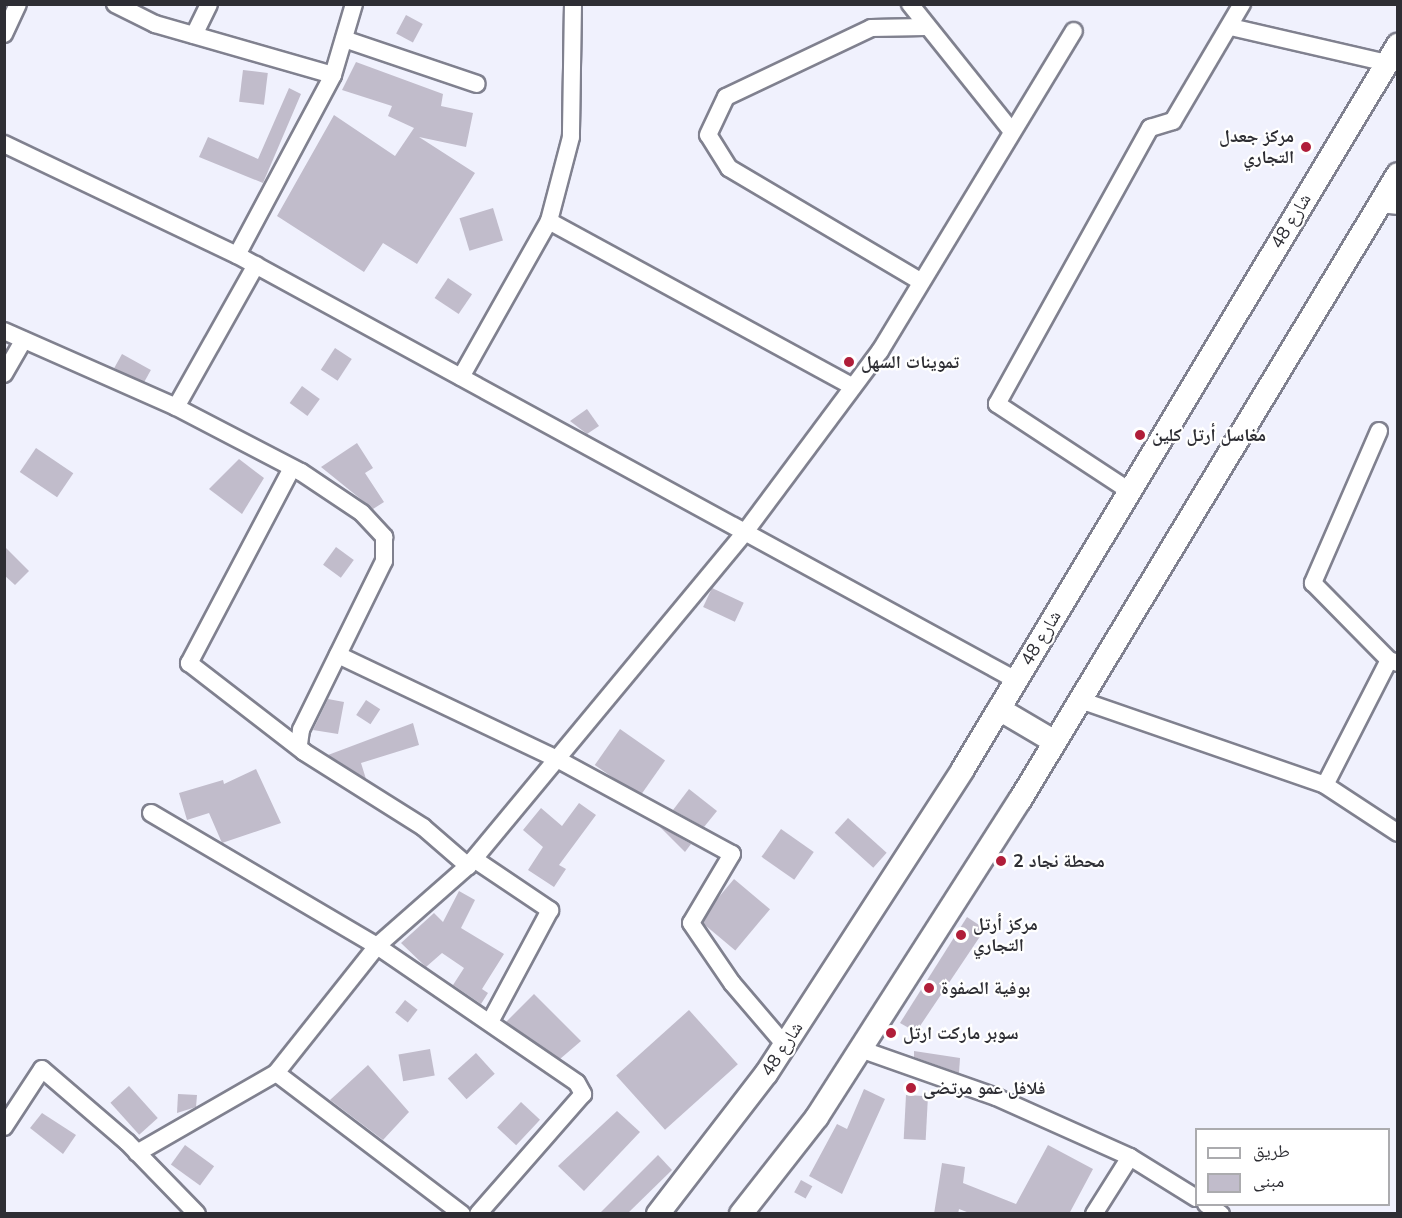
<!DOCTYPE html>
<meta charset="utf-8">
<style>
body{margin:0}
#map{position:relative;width:1402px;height:1218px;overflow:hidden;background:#f0f1fd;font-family:"Nunito Sans","Noto Naskh Arabic",sans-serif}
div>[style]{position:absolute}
.building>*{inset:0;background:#c1bccb;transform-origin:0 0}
.roads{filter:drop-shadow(2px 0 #80818f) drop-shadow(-2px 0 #80818f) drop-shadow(0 2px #80818f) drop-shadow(0 -2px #80818f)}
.minor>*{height:16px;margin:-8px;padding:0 8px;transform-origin:8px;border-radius:8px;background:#fff}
.secondary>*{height:22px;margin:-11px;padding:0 11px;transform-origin:11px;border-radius:11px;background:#fff}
.dots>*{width:16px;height:16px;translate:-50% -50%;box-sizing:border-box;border:3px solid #fff;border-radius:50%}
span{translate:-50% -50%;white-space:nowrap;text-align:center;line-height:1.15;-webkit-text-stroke:4.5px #fff;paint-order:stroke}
.poi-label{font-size:18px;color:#2e2e34;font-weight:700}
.right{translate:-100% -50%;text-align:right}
.left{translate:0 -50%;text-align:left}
.street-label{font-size:18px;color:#2e2e34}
.frame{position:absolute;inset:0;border:6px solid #2e2e34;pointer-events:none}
.legend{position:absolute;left:1195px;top:1128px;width:195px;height:78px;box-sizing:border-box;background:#fff;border:2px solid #ababae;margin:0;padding:8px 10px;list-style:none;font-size:18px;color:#2e2e34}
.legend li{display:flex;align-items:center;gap:12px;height:30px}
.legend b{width:30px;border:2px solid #ababae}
</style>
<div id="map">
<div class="building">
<div style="left:406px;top:15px;width:19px;height:21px;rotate:28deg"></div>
<div style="clip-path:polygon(356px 62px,443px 94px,441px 106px,473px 113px,466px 147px,419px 137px,475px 173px,417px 264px,383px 243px,364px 272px,277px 216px,334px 115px,395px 156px,414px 128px,388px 116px,392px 106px,342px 90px)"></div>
<div style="left:243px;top:70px;width:25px;height:32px;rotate:7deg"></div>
<div style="clip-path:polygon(289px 88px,301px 94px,263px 183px,199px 157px,208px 137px,258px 159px)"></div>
<div style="left:493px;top:208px;width:34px;height:35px;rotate:73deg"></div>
<div style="left:448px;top:278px;width:29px;height:24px;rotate:34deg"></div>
<div style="left:335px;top:348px;width:20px;height:26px;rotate:33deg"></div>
<div style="left:122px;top:354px;width:33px;height:16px;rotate:29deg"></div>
<div style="left:302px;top:386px;width:22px;height:21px;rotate:36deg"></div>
<div style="clip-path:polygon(587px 409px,599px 426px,587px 434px,570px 421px)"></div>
<div style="clip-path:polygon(357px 443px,373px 468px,365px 473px,384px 502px,373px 509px,321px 467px)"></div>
<div style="left:36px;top:448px;width:45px;height:29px;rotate:34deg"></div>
<div style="clip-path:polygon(239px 459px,264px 478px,242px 514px,209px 489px)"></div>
<div style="clip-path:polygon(4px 546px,29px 571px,15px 585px,4px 575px)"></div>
<div style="left:336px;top:547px;width:22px;height:22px;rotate:36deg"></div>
<div style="left:712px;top:588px;width:35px;height:21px;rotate:25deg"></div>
<div style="clip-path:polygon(328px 699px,344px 702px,338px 734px,313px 730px)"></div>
<div style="left:366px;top:700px;width:17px;height:18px;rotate:33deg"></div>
<div style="clip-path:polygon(413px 723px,419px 745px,361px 763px,366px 779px,328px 755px)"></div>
<div style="left:620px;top:729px;width:55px;height:44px;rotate:35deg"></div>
<div style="clip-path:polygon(256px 769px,281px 823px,222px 843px,209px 813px,187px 820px,179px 793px,223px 780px,224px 784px)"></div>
<div style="clip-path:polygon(689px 789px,717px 811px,704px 827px,673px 810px)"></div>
<div style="clip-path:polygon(579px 803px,596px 815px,559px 865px,566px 869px,554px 887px,528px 870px,543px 847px,523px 830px,541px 808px,562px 826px)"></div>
<div style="left:848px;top:818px;width:52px;height:20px;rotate:42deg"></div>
<div style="clip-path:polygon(659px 826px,691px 844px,685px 852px)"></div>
<div style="left:781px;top:829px;width:40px;height:34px;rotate:35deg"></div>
<div style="left:734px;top:879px;width:47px;height:54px;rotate:40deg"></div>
<div style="clip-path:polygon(459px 891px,475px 900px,461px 928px,504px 954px,482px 989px,488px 993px,481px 1004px,453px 985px,464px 968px,442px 953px,426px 967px,401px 943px,434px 913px,443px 922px)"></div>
<div style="clip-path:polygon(967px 917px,985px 929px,916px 1032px,900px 1023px)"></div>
<div style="clip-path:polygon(534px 994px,581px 1041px,560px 1059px,506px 1022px)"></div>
<div style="left:405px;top:1000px;width:16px;height:16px;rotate:38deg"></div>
<div style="left:689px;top:1010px;width:73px;height:98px;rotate:48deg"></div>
<div style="left:430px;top:1049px;width:27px;height:32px;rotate:80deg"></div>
<div style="clip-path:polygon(914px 1051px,960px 1058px,959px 1073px,914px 1057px)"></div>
<div style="left:476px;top:1053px;width:28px;height:38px;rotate:48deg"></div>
<div style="clip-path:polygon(368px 1065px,409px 1112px,383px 1140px,330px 1100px)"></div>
<div style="left:129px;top:1086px;width:43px;height:25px;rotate:48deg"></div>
<div style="clip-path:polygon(864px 1089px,885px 1099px,842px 1194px,809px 1176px,837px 1124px,847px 1129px)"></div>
<div style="clip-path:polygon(178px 1094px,197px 1095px,196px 1107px,177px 1113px)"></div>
<div style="left:906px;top:1095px;width:22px;height:44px;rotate:3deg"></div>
<div style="left:521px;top:1102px;width:26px;height:35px;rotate:43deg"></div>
<div style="clip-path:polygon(617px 1111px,640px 1132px,584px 1191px,558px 1166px)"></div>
<div style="clip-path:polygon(42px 1113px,76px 1135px,63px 1154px,30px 1128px)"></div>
<div style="left:185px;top:1145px;width:36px;height:24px;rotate:36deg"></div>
<div style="clip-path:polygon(1048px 1145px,1093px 1169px,1069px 1214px,972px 1214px,959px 1209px,958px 1214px,934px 1214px,942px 1163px,965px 1167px,963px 1183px,1016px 1204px)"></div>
<div style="clip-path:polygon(658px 1155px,672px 1170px,627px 1214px,599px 1214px)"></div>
<div style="left:801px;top:1180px;width:13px;height:14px;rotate:29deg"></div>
</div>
<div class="roads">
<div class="minor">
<div style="left:115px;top:4px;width:45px;rotate:26.6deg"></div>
<div style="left:155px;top:24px;width:185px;rotate:16deg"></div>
<div style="left:573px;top:4px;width:133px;rotate:90.9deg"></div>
<div style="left:571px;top:137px;width:87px;rotate:104.7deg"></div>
<div style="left:549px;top:221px;width:346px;rotate:28.6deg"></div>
<div style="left:910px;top:4px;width:161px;rotate:51.3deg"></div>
<div style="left:1231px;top:27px;width:160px;rotate:13deg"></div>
<div style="left:4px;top:34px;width:33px;rotate:-65deg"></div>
<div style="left:194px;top:35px;width:34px;rotate:-64deg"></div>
<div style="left:344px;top:39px;width:140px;rotate:18.7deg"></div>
<div style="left:4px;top:144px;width:258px;rotate:25.5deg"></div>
<div style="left:237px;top:255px;width:204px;rotate:-61.9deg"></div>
<div style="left:333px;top:75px;width:74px;rotate:-73.5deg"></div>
<div style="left:1379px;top:204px;width:19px;rotate:6deg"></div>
<div style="left:237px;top:255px;width:887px;rotate:28.62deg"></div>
<div style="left:920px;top:281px;width:222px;rotate:-149.4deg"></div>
<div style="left:729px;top:168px;width:39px;rotate:-122deg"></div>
<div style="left:708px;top:135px;width:42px;rotate:-64.7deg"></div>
<div style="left:726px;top:97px;width:161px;rotate:-25.4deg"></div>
<div style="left:871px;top:28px;width:54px;rotate:-1.1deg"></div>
<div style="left:4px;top:331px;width:188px;rotate:23.8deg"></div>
<div style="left:176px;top:407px;width:141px;rotate:27.5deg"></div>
<div style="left:301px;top:472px;width:73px;rotate:33.9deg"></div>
<div style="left:362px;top:513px;width:33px;rotate:47deg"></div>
<div style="left:384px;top:537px;width:24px;rotate:90deg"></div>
<div style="left:384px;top:561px;width:188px;rotate:116.2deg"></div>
<div style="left:301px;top:730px;width:15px;rotate:98deg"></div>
<div style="left:4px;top:374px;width:39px;rotate:-60deg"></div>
<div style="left:461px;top:377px;width:179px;rotate:-60.6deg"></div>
<div style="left:176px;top:407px;width:163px;rotate:-60.6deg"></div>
<div style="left:1379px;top:431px;width:166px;rotate:113.5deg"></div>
<div style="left:1313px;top:583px;width:108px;rotate:45.4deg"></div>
<div style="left:292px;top:468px;width:221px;rotate:117.8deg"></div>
<div style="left:189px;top:663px;width:145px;rotate:37.7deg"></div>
<div style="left:304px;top:752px;width:141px;rotate:32.2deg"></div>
<div style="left:423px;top:827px;width:60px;rotate:40.9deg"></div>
<div style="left:468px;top:866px;width:434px;rotate:-50.3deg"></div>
<div style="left:745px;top:532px;width:226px;rotate:-53.3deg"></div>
<div style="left:880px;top:351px;width:374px;rotate:-58.8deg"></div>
<div style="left:1128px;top:490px;width:157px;rotate:-146.7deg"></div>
<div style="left:997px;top:404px;width:316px;rotate:-61deg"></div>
<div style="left:1150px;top:128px;width:24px;rotate:-17deg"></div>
<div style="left:1173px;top:121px;width:136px;rotate:-59.5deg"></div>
<div style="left:338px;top:655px;width:242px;rotate:25.4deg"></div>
<div style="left:557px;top:759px;width:199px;rotate:28.5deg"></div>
<div style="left:732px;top:854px;width:80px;rotate:120.7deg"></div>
<div style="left:691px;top:923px;width:73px;rotate:55.7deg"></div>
<div style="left:732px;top:983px;width:82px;rotate:49.5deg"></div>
<div style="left:1080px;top:700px;width:259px;rotate:19.1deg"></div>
<div style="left:1325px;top:785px;width:87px;rotate:33.3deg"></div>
<div style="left:1325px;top:785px;width:140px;rotate:-62.9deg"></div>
<div style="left:1389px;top:660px;width:9px;rotate:18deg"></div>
<div style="left:151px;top:813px;width:262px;rotate:30.5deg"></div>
<div style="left:377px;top:946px;width:242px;rotate:34.4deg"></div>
<div style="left:577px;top:1083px;width:13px;rotate:61deg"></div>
<div style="left:583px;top:1094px;width:159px;rotate:131.2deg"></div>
<div style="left:474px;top:859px;width:92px;rotate:33.9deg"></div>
<div style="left:550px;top:910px;width:127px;rotate:118.2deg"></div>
<div style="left:860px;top:1049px;width:144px;rotate:19.4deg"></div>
<div style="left:996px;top:1097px;width:147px;rotate:24.1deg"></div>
<div style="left:1130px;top:1157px;width:78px;rotate:31.8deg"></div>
<div style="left:4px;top:1127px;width:69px;rotate:-56.8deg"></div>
<div style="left:42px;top:1069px;width:112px;rotate:40.7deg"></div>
<div style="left:127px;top:1142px;width:100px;rotate:45.8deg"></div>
<div style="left:137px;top:1153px;width:160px;rotate:-29.9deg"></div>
<div style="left:1206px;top:1204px;width:18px;rotate:34deg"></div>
<div style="left:462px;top:1214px;width:233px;rotate:-142.8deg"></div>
<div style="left:276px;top:1073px;width:162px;rotate:-51.5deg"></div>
<div style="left:377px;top:946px;width:121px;rotate:-41.3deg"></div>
<div style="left:1094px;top:1214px;width:67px;rotate:-57.7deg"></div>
</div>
<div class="secondary">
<div style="left:999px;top:709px;width:65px;rotate:30.5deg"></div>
<div style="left:658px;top:1214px;width:177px;rotate:-52.4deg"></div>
<div style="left:766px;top:1074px;width:363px;rotate:-57.1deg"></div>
<div style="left:963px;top:769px;width:845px;rotate:-59deg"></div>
<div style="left:741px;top:1214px;width:123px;rotate:-51.9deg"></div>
<div style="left:817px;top:1117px;width:376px;rotate:-57.4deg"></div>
<div style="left:1020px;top:800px;width:731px;rotate:-58.87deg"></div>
</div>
</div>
<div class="dots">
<div style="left:1306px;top:147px;background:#b01d39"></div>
<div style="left:849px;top:362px;background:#b01d39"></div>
<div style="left:1140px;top:435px;background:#b01d39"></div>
<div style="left:1001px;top:861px;background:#b01d39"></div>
<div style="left:961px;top:935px;background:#b01d39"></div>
<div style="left:929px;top:988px;background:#b01d39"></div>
<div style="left:891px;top:1033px;background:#b01d39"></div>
<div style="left:911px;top:1088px;background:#b01d39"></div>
</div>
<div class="poi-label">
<span class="right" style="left:1294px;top:147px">مركز جعدل<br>التجاري</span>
<span class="left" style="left:861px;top:362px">تموينات السهل</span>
<span class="left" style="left:1152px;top:435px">مغاسل أرتل كلين</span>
<span class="left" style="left:1013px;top:861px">محطة نجاد 2</span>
<span class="left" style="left:973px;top:935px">مركز أرتل<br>التجاري</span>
<span class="left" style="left:941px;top:988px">بوفية الصفوة</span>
<span class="left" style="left:903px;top:1033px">سوبر ماركت ارتل</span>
<span class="left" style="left:923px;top:1088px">فلافل عمو مرتضى</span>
</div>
<div class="street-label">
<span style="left:1291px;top:221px;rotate:-59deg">شارع 48</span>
<span style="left:1041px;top:638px;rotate:-59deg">شارع 48</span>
<span style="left:782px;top:1049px;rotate:-57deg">شارع 48</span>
</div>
<div class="frame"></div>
<ul class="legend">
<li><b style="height:8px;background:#fff"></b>طريق</li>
<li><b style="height:16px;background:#c1bccb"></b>مبنى</li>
</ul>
</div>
